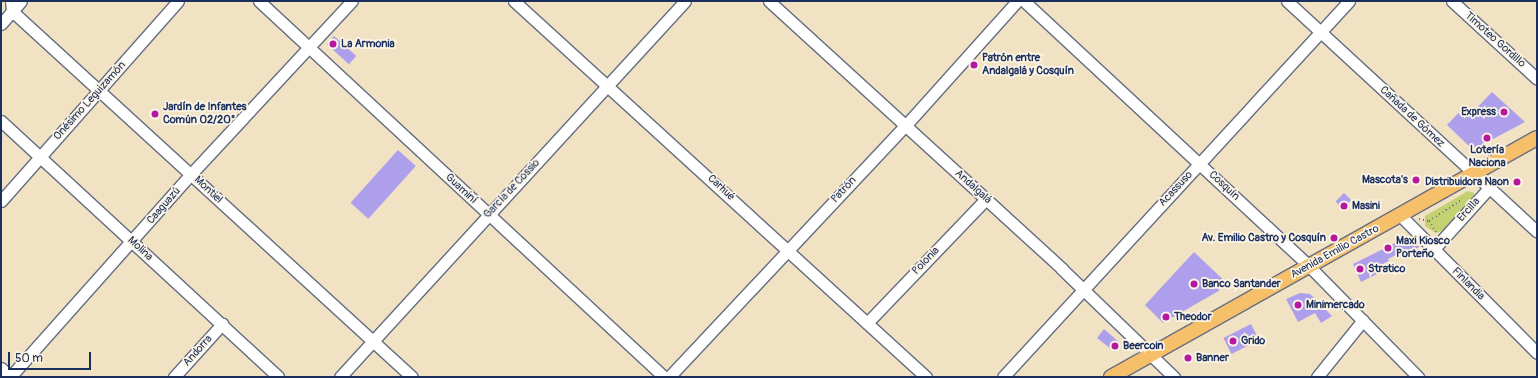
<!DOCTYPE html>
<meta charset="utf-8">
<style>
body{margin:0}
#map{position:relative;width:1538px;height:378px;overflow:hidden;background:#f1e2c4;font-family:Pangolin,sans-serif}
div>[style]{position:absolute}
.green>*{inset:0;background:#c3d173}
.building>*{inset:0;background:#ad9feb;transform-origin:0 0}
.path>*{height:2px;margin-top:-1px;transform-origin:0;background:repeating-linear-gradient(90deg,#666e82 0 1px,transparent 0 4px)}
.roads{filter:drop-shadow(1px 0 #666e82) drop-shadow(-1px 0 #666e82) drop-shadow(0 1px #666e82) drop-shadow(0 -1px #666e82)}
.minor>*{height:11px;margin:-5.5px;padding:0 5.5px;transform-origin:5.5px;border-radius:5.5px;background:#fff}
.major>*{height:14px;margin:-7px;padding:0 7px;transform-origin:7px;border-radius:7px;background:#f6c06b}
.dots>*{width:11px;height:11px;translate:-50% -50%;box-sizing:border-box;border:2px solid #fcf5e5;border-radius:50%}
span{translate:-50% -50%;white-space:nowrap;text-align:center;line-height:1.15;-webkit-text-stroke:3.5px #fcf5e5;paint-order:stroke}
.street-label{font-size:11px;color:#1b2f5e}
.poi-label{font-size:11px;color:#1b2f5e;font-weight:700}
.left{translate:0 -50%;text-align:left}
.right{translate:-100% -50%;text-align:right}
.frame{position:absolute;inset:0;border:2px solid #1b2f5e;pointer-events:none}
.scale{position:absolute;left:8px;top:352px;width:83px;height:18px;box-sizing:border-box;border:2px solid #1b2f5e;border-top:0;padding-left:5px;font-size:12px;line-height:14px;white-space:nowrap;color:#1b2f5e;-webkit-text-stroke:3px #fcf5e5;paint-order:stroke}
</style>
<div id="map">
<div class="green">
<div style="clip-path:polygon(1468px 191px,1474px 193px,1474px 196px,1448px 229px,1436px 233px,1425px 226px,1425px 216px)"></div>
</div>
<div class="building">
<div style="left:334px;top:36px;width:30px;height:11px;rotate:42deg"></div>
<div style="clip-path:polygon(1492px 92px,1525px 122px,1478px 147px,1469px 146px,1447px 125px,1465px 106px,1472px 113px)"></div>
<div style="left:398px;top:150px;width:24px;height:71px;rotate:42deg"></div>
<div style="left:1344px;top:193px;width:10px;height:12px;rotate:45deg"></div>
<div style="clip-path:polygon(1403px 239px,1412px 239px,1419px 247px,1409px 256px,1404px 251px,1388px 259px,1389px 261px,1374px 268px,1377px 274px,1361px 282px,1353px 264px)"></div>
<div style="clip-path:polygon(1194px 252px,1229px 285px,1163px 323px,1145px 305px)"></div>
<div style="clip-path:polygon(1300px 293px,1310px 294px,1332px 316px,1321px 323px,1315px 313px,1298px 322px,1286px 299px)"></div>
<div style="left:1251px;top:324px;width:18px;height:31px;rotate:63deg"></div>
<div style="clip-path:polygon(1104px 329px,1119px 342px,1115px 352px,1097px 338px)"></div>
</div>
<div class="path">
<div style="left:1419px;top:219px;width:10px;rotate:11deg"></div>
<div style="left:1429px;top:221px;width:13px;rotate:58deg"></div>
<div style="left:1429px;top:221px;width:40px;rotate:-32.9deg"></div>
</div>
<div class="roads">
<div class="minor">
<div style="left:11px;top:1px;width:10px;rotate:84deg"></div>
<div style="left:12px;top:11px;width:542px;rotate:42.46deg"></div>
<div style="left:259px;top:1px;width:553px;rotate:42.87deg"></div>
<div style="left:514px;top:1px;width:558px;rotate:42.38deg"></div>
<div style="left:769px;top:1px;width:397px;rotate:42.4deg"></div>
<div style="left:1062px;top:269px;width:156px;rotate:44deg"></div>
<div style="left:1024px;top:1px;width:389px;rotate:42.9deg"></div>
<div style="left:1309px;top:266px;width:156px;rotate:45.5deg"></div>
<div style="left:1287px;top:1px;width:340px;rotate:42.7deg"></div>
<div style="left:1452px;top:1px;width:115px;rotate:42.5deg"></div>
<div style="left:1px;top:24px;width:30px;rotate:-49deg"></div>
<div style="left:1px;top:121px;width:377px;rotate:42.7deg"></div>
<div style="left:1px;top:201px;width:267px;rotate:-48.5deg"></div>
<div style="left:1400px;top:215px;width:194px;rotate:45.2deg"></div>
<div style="left:1433px;top:250px;width:84px;rotate:-47.9deg"></div>
<div style="left:867px;top:323px;width:172px;rotate:-46.2deg"></div>
<div style="left:1px;top:368px;width:13px;rotate:45deg"></div>
<div style="left:10px;top:377px;width:272px;rotate:-48.3deg"></div>
<div style="left:191px;top:174px;width:236px;rotate:-47.1deg"></div>
<div style="left:174px;top:377px;width:72px;rotate:-47.8deg"></div>
<div style="left:340px;top:377px;width:510px;rotate:-47.46deg"></div>
<div style="left:669px;top:377px;width:345px;rotate:-46.8deg"></div>
<div style="left:905px;top:126px;width:168px;rotate:-48.1deg"></div>
<div style="left:1003px;top:377px;width:511px;rotate:-47.38deg"></div>
<div style="left:1317px;top:377px;width:73px;rotate:-51.1deg"></div>
</div>
<div class="major">
<div style="left:1111px;top:377px;width:488px;rotate:-29.3deg"></div>
</div>
</div>
<div class="dots">
<div style="left:333px;top:44px;background:#b5179e"></div>
<div style="left:974px;top:65px;background:#b5179e"></div>
<div style="left:1504px;top:112px;background:#b5179e"></div>
<div style="left:155px;top:114px;background:#b5179e"></div>
<div style="left:1487px;top:138px;background:#b5179e"></div>
<div style="left:1416px;top:180px;background:#b5179e"></div>
<div style="left:1517px;top:182px;background:#b5179e"></div>
<div style="left:1344px;top:206px;background:#b5179e"></div>
<div style="left:1334px;top:238px;background:#b5179e"></div>
<div style="left:1388px;top:248px;background:#b5179e"></div>
<div style="left:1360px;top:269px;background:#b5179e"></div>
<div style="left:1194px;top:284px;background:#b5179e"></div>
<div style="left:1298px;top:305px;background:#b5179e"></div>
<div style="left:1166px;top:317px;background:#b5179e"></div>
<div style="left:1233px;top:341px;background:#b5179e"></div>
<div style="left:1115px;top:346px;background:#b5179e"></div>
<div style="left:1188px;top:358px;background:#b5179e"></div>
</div>
<div class="street-label">
<span style="left:1495px;top:40px;rotate:42deg">Timoteo Gordillo</span>
<span style="left:90px;top:101px;rotate:-48deg">Onésimo Leguizamón</span>
<span style="left:1412px;top:117px;rotate:43deg">Cañada de Gómez</span>
<span style="left:1224px;top:186px;rotate:43deg">Cosquín</span>
<span style="left:973px;top:187px;rotate:42deg">Andalgalá</span>
<span style="left:721px;top:188px;rotate:43deg">Carhué</span>
<span style="left:461px;top:189px;rotate:43deg">Guaminí</span>
<span style="left:512px;top:189px;rotate:-47deg">García de Cossio</span>
<span style="left:1176px;top:189px;rotate:-47deg">Acassuso</span>
<span style="left:208px;top:190px;rotate:43deg">Montiel</span>
<span style="left:844px;top:190px;rotate:-47deg">Patrón</span>
<span style="left:164px;top:206px;rotate:-49deg">Caaguazú</span>
<span style="left:1469px;top:210px;rotate:-48deg">Ercilla</span>
<span style="left:140px;top:249px;rotate:43deg">Molina</span>
<span style="left:1335px;top:252px;rotate:-29deg">Avenida Emilio Castro</span>
<span style="left:926px;top:261px;rotate:-46deg">Polonia</span>
<span style="left:1468px;top:284px;rotate:45deg">Finlandia</span>
<span style="left:198px;top:351px;rotate:-48deg">Andorra</span>
</div>
<div class="poi-label">
<span class="left" style="left:341px;top:44px">La Armonia</span>
<span class="left" style="left:982px;top:65px">Patrón entre<br>Andalgalá y Cosquín</span>
<span class="left" style="left:163px;top:114px">Jardín de Infantes<br>Común 02/20°</span>
<span class="right" style="left:1496px;top:112px">Express</span>
<span style="left:1487px;top:157px">Lotería<br>Naciona</span>
<span class="right" style="left:1408px;top:180px">Mascota's</span>
<span class="right" style="left:1509px;top:182px">Distribuidora Naon</span>
<span class="left" style="left:1352px;top:206px">Masini</span>
<span class="right" style="left:1326px;top:238px">Av. Emilio Castro y Cosquín</span>
<span class="left" style="left:1396px;top:248px">Maxi Kiosco<br>Porteño</span>
<span class="left" style="left:1368px;top:269px">Stratico</span>
<span class="left" style="left:1202px;top:284px">Banco Santander</span>
<span class="left" style="left:1306px;top:305px">Minimercado</span>
<span class="left" style="left:1174px;top:317px">Theodor</span>
<span class="left" style="left:1241px;top:341px">Grido</span>
<span class="left" style="left:1123px;top:346px">Beercoin</span>
<span class="left" style="left:1196px;top:358px">Banner</span>
</div>
<div class="frame"></div>
<div class="scale">50 m</div>
</div>
